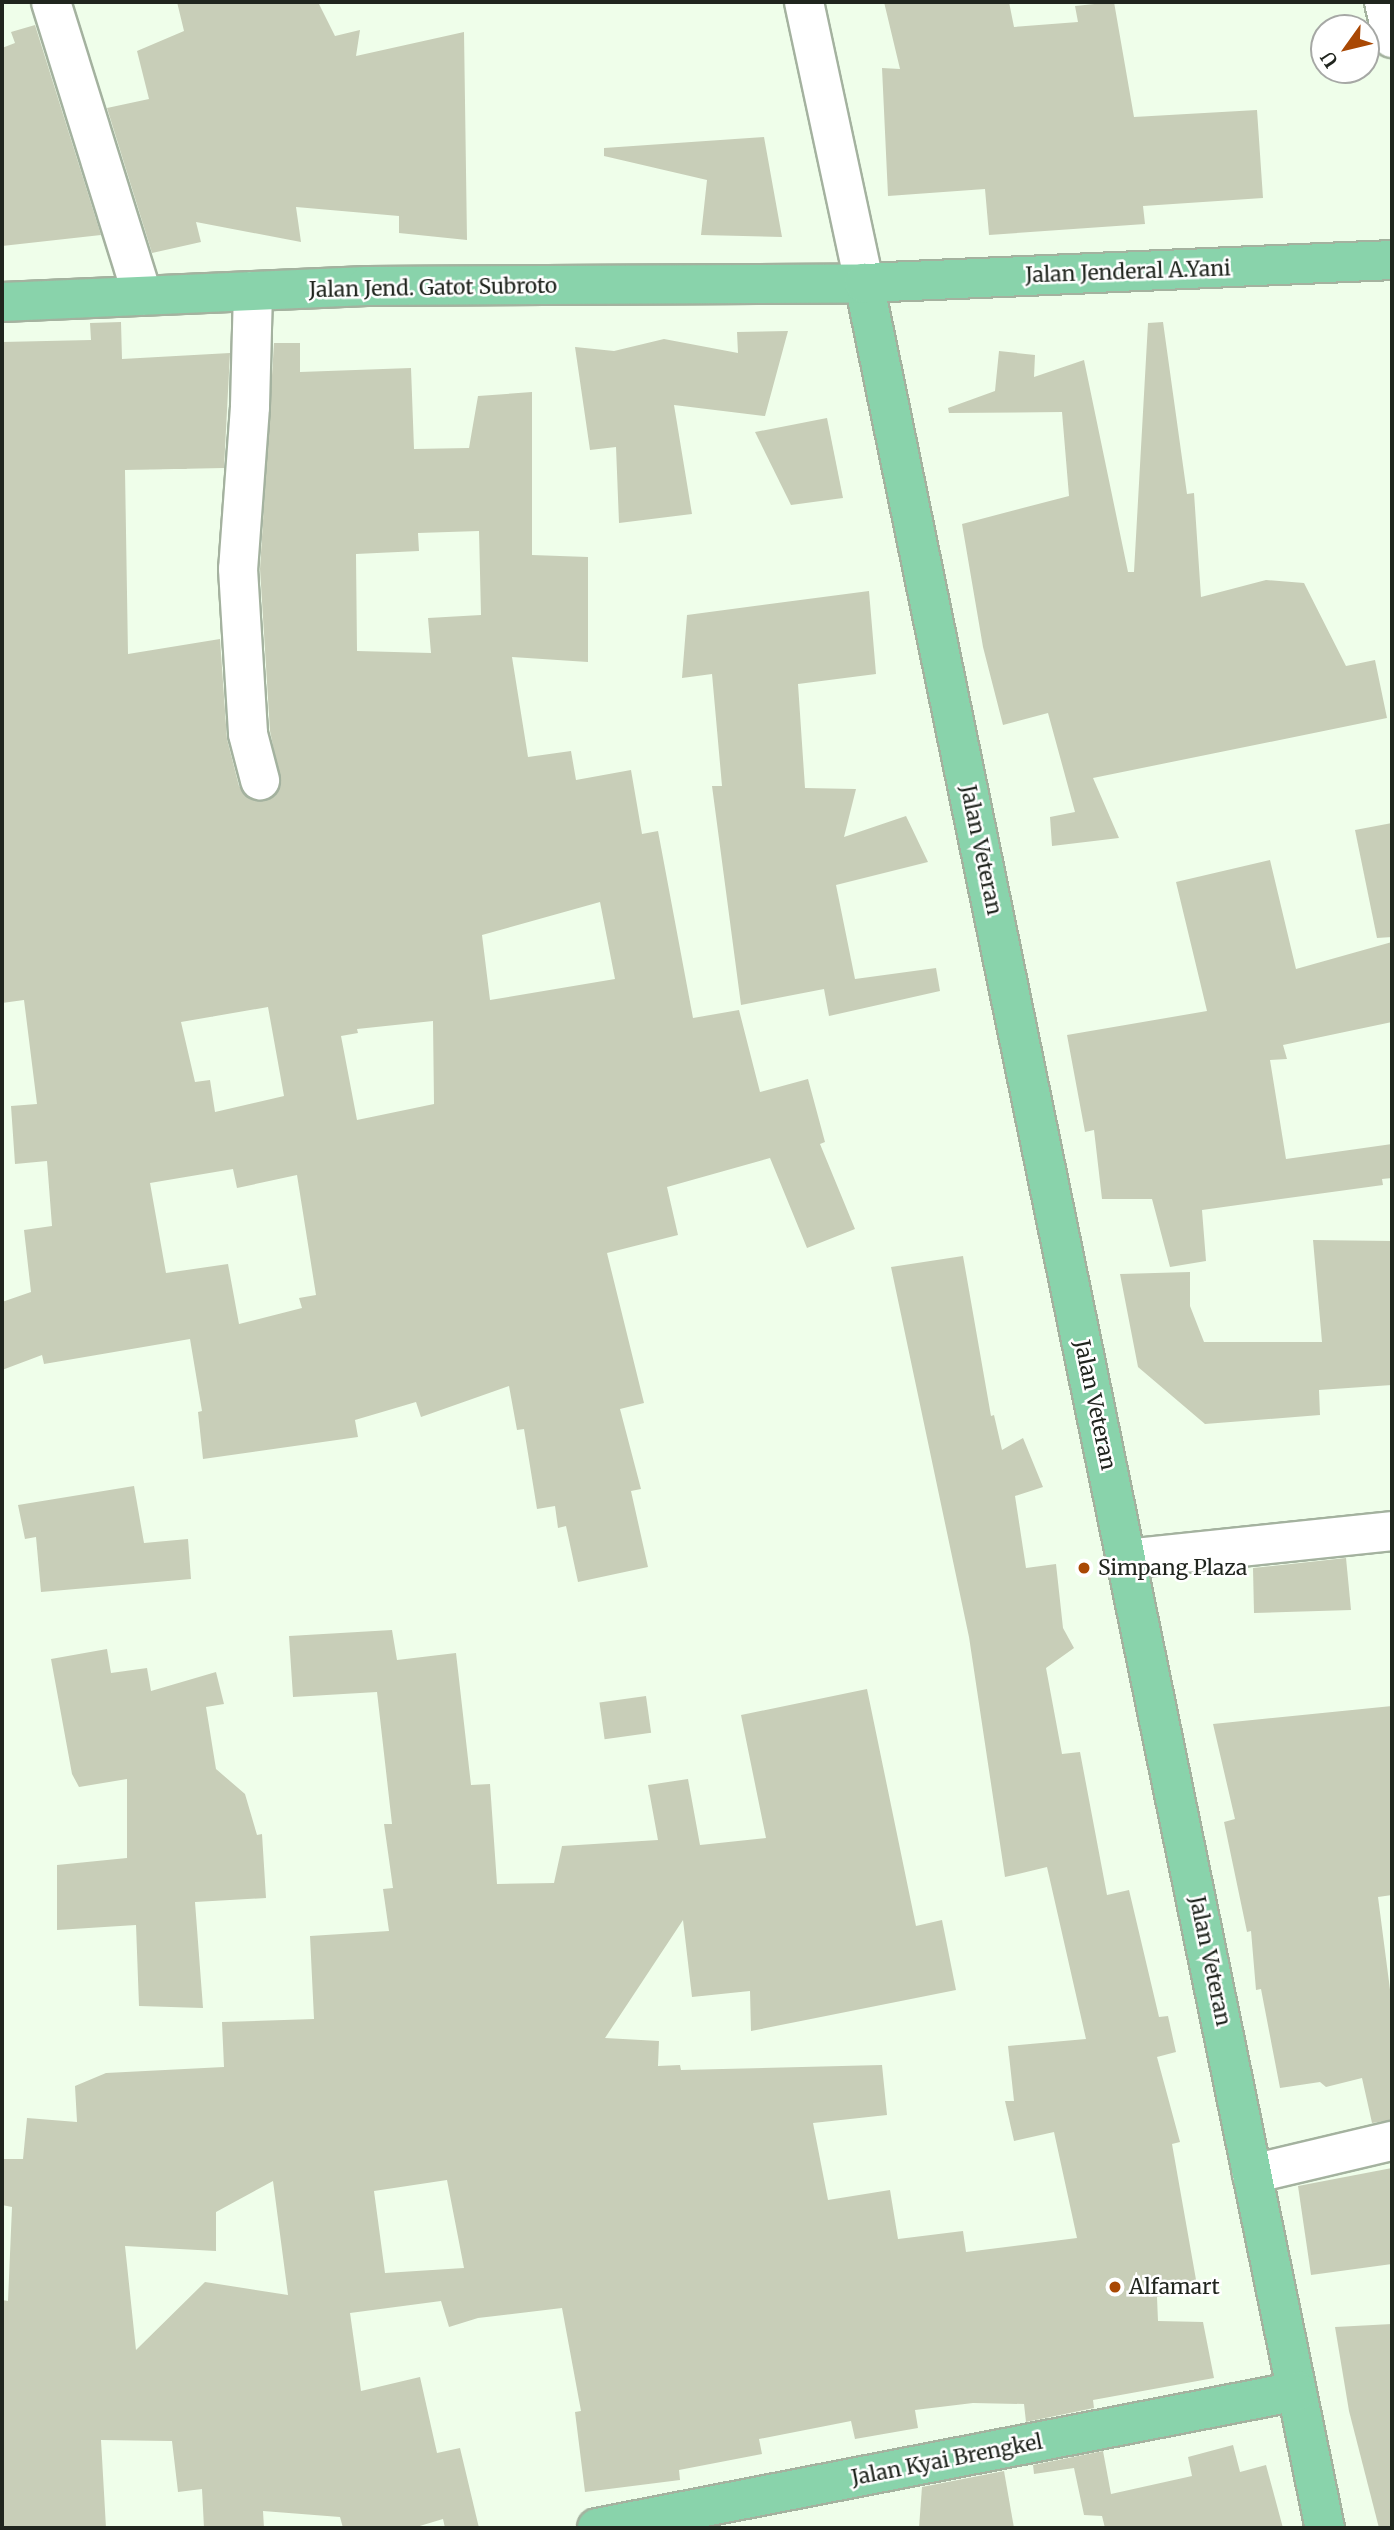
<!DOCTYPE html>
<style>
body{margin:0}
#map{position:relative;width:1394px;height:2530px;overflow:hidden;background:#effeea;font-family:Merriweather,serif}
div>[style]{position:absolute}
.building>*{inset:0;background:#c8ceb8;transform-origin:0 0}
.roads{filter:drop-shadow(2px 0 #a4b29f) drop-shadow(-2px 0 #a4b29f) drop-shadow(0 2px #a4b29f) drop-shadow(0 -2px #a4b29f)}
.minor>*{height:38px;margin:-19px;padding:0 19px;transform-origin:19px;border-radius:19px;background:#fff}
.major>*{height:38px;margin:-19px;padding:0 19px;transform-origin:19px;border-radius:19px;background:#89d3ab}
.dots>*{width:19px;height:19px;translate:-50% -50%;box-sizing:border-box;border:4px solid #fff;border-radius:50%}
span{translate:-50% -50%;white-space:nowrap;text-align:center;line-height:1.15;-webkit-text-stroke:5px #fff;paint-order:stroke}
.street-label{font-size:21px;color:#20251e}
.poi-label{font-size:21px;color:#20251e}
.left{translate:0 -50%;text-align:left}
.frame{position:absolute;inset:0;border:4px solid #20251e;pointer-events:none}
.north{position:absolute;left:1310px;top:14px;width:70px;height:70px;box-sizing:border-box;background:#fff;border:2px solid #a6a8a5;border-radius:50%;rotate:236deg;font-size:19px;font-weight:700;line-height:28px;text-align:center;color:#20251e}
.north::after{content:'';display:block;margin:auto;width:24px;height:32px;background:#a94804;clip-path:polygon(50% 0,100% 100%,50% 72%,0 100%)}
</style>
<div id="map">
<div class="building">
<div style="clip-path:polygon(177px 2px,319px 4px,335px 36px,360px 30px,356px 56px,464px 32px,467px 240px,399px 233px,399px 216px,296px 207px,301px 242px,196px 222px,201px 242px,152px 253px,107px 108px,149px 99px,137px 51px,184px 31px)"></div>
<div style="clip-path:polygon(884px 2px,1009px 2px,1014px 27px,1078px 22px,1075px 6px,1114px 2px,1134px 117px,1257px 110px,1263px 198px,1143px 206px,1145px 224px,989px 235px,985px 189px,888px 196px,882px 68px,900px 69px)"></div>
<div style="clip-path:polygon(35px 25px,101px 235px,2px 246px,2px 48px,15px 43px,11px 32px)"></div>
<div style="clip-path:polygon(764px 137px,782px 237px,701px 235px,707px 180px,604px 156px,604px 148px)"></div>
<div style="clip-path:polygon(evenodd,121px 322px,122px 359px,230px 353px,224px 468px,125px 470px,128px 654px,220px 639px,227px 739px,239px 786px,255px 801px,275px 796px,281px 785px,270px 731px,260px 569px,274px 343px,300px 343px,300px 372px,411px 368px,414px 449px,469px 448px,478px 396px,532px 392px,532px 555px,588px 557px,588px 662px,512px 657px,528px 757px,571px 751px,576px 780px,631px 770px,642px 834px,658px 831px,693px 1018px,739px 1010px,760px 1092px,808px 1079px,825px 1142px,820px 1144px,855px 1229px,807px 1248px,770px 1158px,667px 1187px,678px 1235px,607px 1253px,644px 1403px,620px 1409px,641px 1489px,631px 1491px,648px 1567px,578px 1582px,566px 1526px,558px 1528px,555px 1506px,537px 1509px,524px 1429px,517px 1430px,509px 1386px,421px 1417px,416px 1402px,355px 1420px,358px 1437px,203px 1459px,198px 1412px,202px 1411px,190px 1339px,44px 1364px,42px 1355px,2px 1370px,2px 1302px,31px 1292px,24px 1230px,52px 1226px,47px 1161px,15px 1164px,11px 1106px,37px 1104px,24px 1000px,2px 1003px,2px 342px,91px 340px,90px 323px,121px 322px,479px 531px,481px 615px,428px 618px,431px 653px,357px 651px,356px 554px,419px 551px,418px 533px,479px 531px,121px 322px,600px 902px,615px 979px,490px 1000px,482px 935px,600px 902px,121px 322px,268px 1007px,284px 1096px,215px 1112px,210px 1080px,195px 1082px,181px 1022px,268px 1007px,121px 322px,433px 1021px,434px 1104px,357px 1120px,341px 1036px,358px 1033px,357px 1029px,433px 1021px,121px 322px,233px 1169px,237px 1188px,297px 1175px,316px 1295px,299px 1298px,302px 1308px,239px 1324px,228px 1264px,166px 1273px,150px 1183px,233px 1169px)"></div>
<div style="clip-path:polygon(1163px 322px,1187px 494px,1194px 493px,1201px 597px,1266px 580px,1304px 583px,1346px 666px,1375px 660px,1387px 718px,1093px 778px,1119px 838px,1052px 846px,1050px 817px,1075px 812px,1048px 713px,1003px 725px,983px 647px,962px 524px,1069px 496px,1062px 412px,949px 413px,948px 408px,995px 391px,999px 351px,1035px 355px,1034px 377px,1084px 360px,1128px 572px,1134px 572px,1148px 323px)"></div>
<div style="clip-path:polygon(788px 331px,765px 416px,674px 405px,692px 514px,619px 523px,616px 447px,590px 450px,575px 347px,614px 351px,664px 339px,738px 353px,737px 332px)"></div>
<div style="clip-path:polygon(827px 418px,843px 498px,791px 505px,755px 432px)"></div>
<div style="clip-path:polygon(869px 591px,876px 674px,798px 684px,805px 788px,856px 789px,844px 837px,906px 816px,928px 862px,836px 885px,855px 979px,936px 968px,940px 991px,829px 1016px,824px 989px,741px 1005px,712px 786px,722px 786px,712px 674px,682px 678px,687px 615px)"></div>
<div style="clip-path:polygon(1392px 823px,1392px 937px,1377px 938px,1355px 830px)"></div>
<div style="clip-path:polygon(1270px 860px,1296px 969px,1392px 942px,1392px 1022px,1283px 1045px,1287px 1059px,1270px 1060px,1286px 1159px,1392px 1144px,1392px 1178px,1382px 1179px,1383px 1185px,1202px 1210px,1206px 1261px,1170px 1267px,1152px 1199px,1102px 1199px,1094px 1130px,1085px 1132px,1067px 1035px,1207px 1011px,1176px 882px)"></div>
<div style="clip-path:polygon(1313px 1240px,1392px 1241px,1392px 1385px,1319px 1390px,1320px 1415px,1205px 1424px,1138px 1367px,1120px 1274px,1190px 1272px,1190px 1306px,1204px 1342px,1322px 1342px)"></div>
<div style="clip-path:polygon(evenodd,963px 1256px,991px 1416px,994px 1415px,1002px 1450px,1023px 1438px,1043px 1487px,1015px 1496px,1026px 1568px,1056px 1564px,1063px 1628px,1074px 1648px,1046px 1668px,1062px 1754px,1080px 1752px,1107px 1895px,1129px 1890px,1159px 2017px,1168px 2016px,1176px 2052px,1157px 2057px,1180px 2142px,1172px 2144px,1198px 2291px,1157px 2297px,1158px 2321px,1203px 2322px,1214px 2378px,1093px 2400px,1094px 2408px,1026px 2422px,1024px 2404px,973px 2403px,915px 2410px,918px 2428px,855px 2439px,851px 2421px,759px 2439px,762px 2454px,679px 2470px,680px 2480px,585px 2492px,575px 2412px,581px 2411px,562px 2308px,478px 2318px,449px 2327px,441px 2301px,350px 2313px,361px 2391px,420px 2377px,437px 2453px,460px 2448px,479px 2528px,445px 2528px,443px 2519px,413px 2528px,343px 2528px,340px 2517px,263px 2511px,264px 2528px,204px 2528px,202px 2489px,178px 2492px,172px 2441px,101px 2440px,106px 2528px,2px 2528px,2px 2300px,8px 2301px,12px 2207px,2px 2205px,2px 2159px,23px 2159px,27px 2118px,77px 2122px,75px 2086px,106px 2073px,224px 2067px,222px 2022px,314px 2019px,310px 1936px,389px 1931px,383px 1889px,393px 1888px,384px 1824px,392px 1824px,377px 1692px,293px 1697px,289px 1636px,392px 1630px,397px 1660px,456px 1653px,471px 1785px,490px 1784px,497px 1884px,554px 1883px,562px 1846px,658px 1840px,648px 1785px,688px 1779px,700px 1845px,766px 1838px,741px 1715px,867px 1689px,916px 1926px,942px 1920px,956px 1990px,751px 2031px,750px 1991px,692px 1997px,683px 1920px,605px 2038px,659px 2041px,658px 2066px,680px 2065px,681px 2070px,882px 2065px,887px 2115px,813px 2123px,828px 2200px,890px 2190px,898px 2239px,963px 2231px,966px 2252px,1077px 2238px,1054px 2132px,1014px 2141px,1005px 2101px,1014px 2101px,1008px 2046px,1086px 2039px,1047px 1867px,1005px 1877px,969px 1637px,891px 1267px,963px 1256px,447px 2180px,464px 2268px,385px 2273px,374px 2191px,447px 2180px,963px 1256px,273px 2181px,288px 2295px,205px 2282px,136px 2350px,125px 2246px,216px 2251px,216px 2212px,273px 2181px)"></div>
<div style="clip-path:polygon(134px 1486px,144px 1543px,188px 1539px,191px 1579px,41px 1592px,36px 1537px,25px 1539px,18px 1505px)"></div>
<div style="clip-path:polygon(1346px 1558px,1351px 1610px,1254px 1613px,1253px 1568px)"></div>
<div style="clip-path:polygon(107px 1649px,111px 1673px,147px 1668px,151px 1691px,216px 1672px,224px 1704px,206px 1707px,216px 1769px,245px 1794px,257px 1835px,262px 1834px,266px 1898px,195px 1902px,203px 2008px,139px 2006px,136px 1925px,57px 1930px,57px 1865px,127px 1858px,127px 1779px,79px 1787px,72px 1774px,51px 1659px)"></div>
<div style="left:646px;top:1696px;width:37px;height:47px;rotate:82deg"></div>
<div style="clip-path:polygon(1392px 1706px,1392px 1895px,1378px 1897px,1392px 2005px,1392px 2120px,1372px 2123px,1362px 2078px,1326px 2087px,1320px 2082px,1280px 2088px,1261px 1989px,1256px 1990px,1251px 1931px,1247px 1932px,1224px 1822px,1235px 1819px,1213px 1724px)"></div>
<div style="clip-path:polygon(1392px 2168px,1392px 2264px,1311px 2275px,1298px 2186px)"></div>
<div style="clip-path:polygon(1392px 2324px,1392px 2528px,1379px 2528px,1349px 2411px,1335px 2327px)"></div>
<div style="clip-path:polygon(1233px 2445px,1240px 2472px,1266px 2465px,1283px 2528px,1105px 2528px,1102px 2516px,1084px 2515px,1074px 2468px,1034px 2474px,1033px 2465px,1103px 2451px,1111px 2494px,1192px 2476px,1188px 2457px)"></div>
<div style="clip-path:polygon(1004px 2471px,1014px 2528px,919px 2528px,922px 2487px)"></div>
</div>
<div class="roads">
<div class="minor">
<div style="left:51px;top:2px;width:307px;rotate:72.7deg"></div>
<div style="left:804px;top:2px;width:287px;rotate:77.9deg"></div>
<div style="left:1384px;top:2px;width:37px;rotate:77deg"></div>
<div style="left:253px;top:291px;width:116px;rotate:91.5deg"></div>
<div style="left:250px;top:407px;width:162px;rotate:94.2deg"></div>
<div style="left:238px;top:569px;width:165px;rotate:86.5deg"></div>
<div style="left:248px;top:734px;width:48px;rotate:75.4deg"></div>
<div style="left:1126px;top:1559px;width:267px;rotate:-6deg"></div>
<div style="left:1252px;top:2174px;width:144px;rotate:-13.3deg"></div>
</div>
<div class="major">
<div style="left:864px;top:283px;width:2292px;rotate:78.4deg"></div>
<div style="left:2px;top:302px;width:365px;rotate:-2.5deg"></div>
<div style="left:367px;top:286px;width:497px;rotate:-0.3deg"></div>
<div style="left:864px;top:283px;width:529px;rotate:-2.49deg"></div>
<div style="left:597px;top:2528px;width:713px;rotate:-11.07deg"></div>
</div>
</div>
<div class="dots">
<div style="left:1084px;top:1568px;background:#a94804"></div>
<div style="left:1115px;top:2287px;background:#a94804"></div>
</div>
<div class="street-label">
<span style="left:1128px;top:272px;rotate:-2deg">Jalan Jenderal A.Yani</span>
<span style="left:433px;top:288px;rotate:-1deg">Jalan Jend. Gatot Subroto</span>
<span style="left:981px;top:850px;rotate:78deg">Jalan Veteran</span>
<span style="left:1095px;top:1405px;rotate:78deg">Jalan Veteran</span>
<span style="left:1210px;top:1961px;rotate:78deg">Jalan Veteran</span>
<span style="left:947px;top:2460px;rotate:-11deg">Jalan Kyai Brengkel</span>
</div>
<div class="poi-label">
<span class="left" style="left:1098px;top:1568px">Simpang Plaza</span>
<span class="left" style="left:1129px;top:2287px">Alfamart</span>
</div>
<div class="frame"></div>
<div class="north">U</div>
</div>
